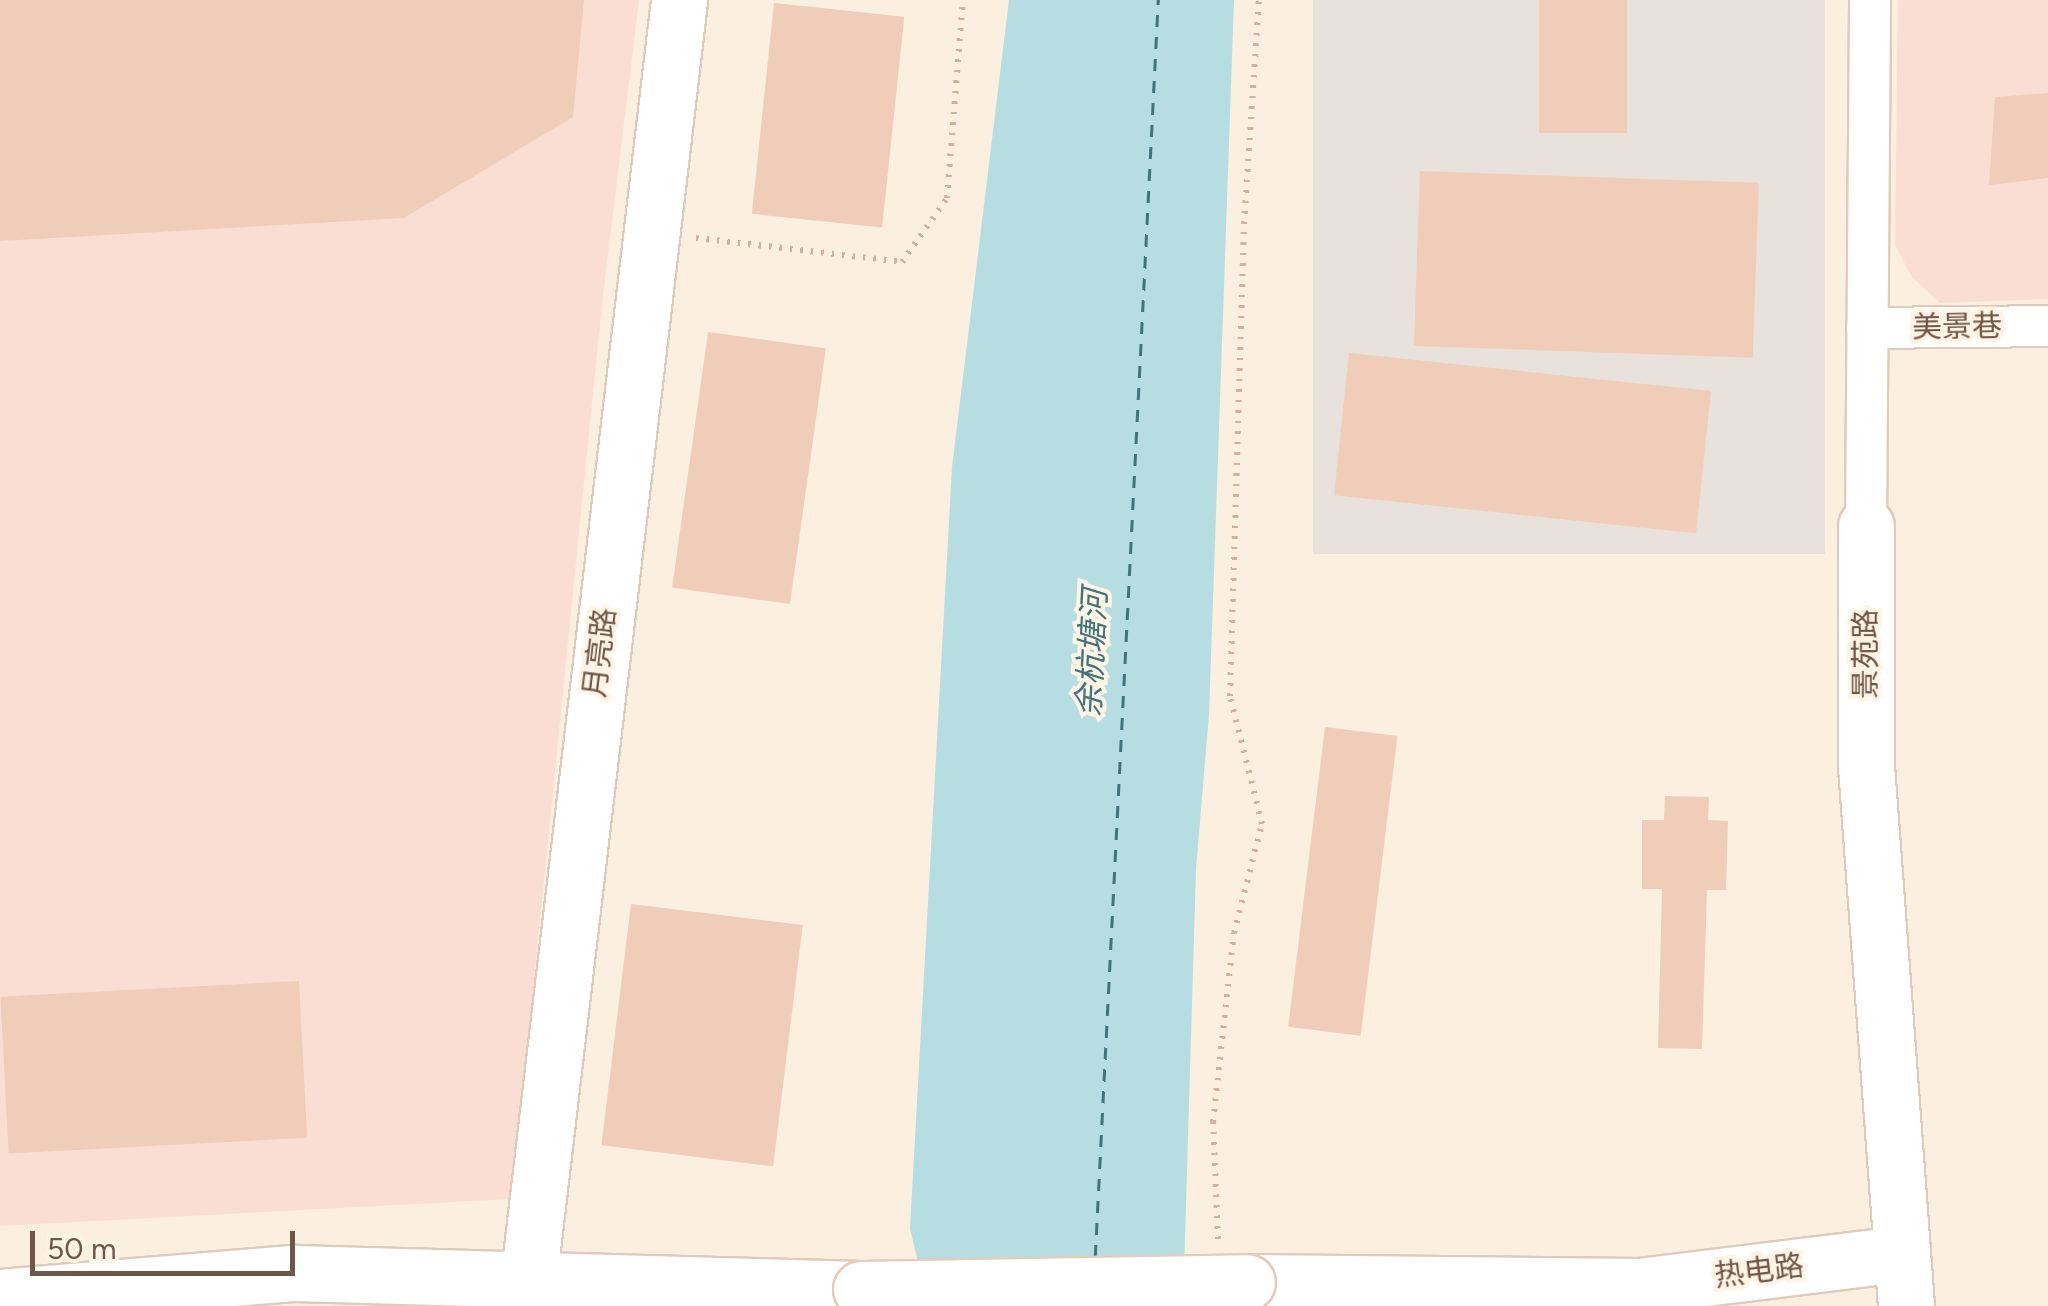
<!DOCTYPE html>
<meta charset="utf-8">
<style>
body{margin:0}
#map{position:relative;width:2048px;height:1306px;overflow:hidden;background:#fbefdf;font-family:Figtree,"Noto Sans SC",sans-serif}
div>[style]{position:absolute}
.commercial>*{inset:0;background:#fbded3}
.industrial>*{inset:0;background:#e9e1db;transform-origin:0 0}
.water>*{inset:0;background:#b5dde2}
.ferry>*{height:2.5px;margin-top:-1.25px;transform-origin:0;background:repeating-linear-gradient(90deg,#41737b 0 12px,transparent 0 22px)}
.building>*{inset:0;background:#efcdb8;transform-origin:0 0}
.path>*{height:6px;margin-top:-3px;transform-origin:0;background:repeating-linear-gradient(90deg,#d3b09c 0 2.5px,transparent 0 10.5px)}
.roads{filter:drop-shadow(2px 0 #decbbc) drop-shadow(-2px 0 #decbbc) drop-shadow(0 2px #decbbc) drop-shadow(0 -2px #decbbc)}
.street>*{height:40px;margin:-20px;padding:0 20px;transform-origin:20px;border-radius:20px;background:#fff}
.secondary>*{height:55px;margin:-27.5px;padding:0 27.5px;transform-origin:27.5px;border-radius:27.5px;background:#fff}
.bridges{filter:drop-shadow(2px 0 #e3ccba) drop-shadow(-2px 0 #e3ccba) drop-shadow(0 2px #e3ccba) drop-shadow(0 -2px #e3ccba)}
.secondary-bridge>*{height:55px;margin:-27.5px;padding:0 27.5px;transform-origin:27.5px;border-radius:27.5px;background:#fff}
span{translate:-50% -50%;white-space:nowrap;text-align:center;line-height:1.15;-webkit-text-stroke:8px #fef4e5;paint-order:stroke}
.street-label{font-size:30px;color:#6f5648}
.water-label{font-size:32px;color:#41737b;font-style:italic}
.scale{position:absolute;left:30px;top:1231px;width:265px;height:45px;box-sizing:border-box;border:5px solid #6f5648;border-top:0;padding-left:12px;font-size:30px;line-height:35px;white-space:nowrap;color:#6f5648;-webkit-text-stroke:8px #fef4e5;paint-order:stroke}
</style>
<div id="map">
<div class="commercial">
<div style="clip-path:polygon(0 0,639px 0,602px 304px,512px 1199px,0 1226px)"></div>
<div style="clip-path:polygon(1898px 0,2048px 0,2048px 299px,1940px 303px,1912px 277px,1895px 245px)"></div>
</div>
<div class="industrial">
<div style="left:1313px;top:0;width:512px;height:554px"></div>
</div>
<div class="water">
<div style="clip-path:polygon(1009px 0,1234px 0,1209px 714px,1196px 869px,1183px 1306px,929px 1306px,910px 1229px,952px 467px)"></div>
</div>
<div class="ferry">
<div style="left:1095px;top:1257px;width:1259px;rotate:-87.13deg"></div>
</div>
<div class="building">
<div style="clip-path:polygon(0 0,584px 0,573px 117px,404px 218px,0 241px)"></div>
<div style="left:1539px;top:0;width:88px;height:133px"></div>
<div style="left:774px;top:3px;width:131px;height:212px;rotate:6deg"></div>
<div style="clip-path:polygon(2048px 93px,2048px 178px,1989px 185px,1995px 97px)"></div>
<div style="left:1420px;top:171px;width:339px;height:175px;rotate:2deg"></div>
<div style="left:708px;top:332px;width:119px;height:258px;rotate:8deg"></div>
<div style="left:1349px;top:353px;width:364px;height:143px;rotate:6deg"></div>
<div style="left:1325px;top:727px;width:73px;height:302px;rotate:7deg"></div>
<div style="clip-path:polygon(1665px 796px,1709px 797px,1708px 820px,1728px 821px,1726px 890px,1707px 890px,1702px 1049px,1658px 1048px,1662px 889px,1642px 889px,1642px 820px,1664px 820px)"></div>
<div style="left:631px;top:904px;width:173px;height:243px;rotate:7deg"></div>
<div style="left:299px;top:981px;width:157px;height:299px;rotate:87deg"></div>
</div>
<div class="path">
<div style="left:696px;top:238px;width:207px;rotate:6.6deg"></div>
<div style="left:902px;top:262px;width:78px;rotate:-54.9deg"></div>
<div style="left:947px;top:198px;width:199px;rotate:-85.4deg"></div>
<div style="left:1218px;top:1239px;width:117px;rotate:-92.4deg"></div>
<div style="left:1213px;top:1122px;width:190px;rotate:-83.7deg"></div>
<div style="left:1234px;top:933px;width:113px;rotate:-75.6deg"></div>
<div style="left:1262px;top:824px;width:132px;rotate:-104deg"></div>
<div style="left:1230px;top:696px;width:472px;rotate:-88.3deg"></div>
<div style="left:1244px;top:224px;width:225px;rotate:-86.2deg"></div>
</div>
<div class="roads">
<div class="street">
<div style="left:1867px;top:328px;width:181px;rotate:-0.6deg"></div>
<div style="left:1866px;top:526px;width:526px;rotate:-89.56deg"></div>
</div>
<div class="secondary">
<div style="left:1866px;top:526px;width:240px;rotate:90deg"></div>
<div style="left:1866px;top:766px;width:541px;rotate:85.76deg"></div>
<div style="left:528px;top:1282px;width:1291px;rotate:-83.28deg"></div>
<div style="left:1247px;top:1282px;width:392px;rotate:0.6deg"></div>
<div style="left:1639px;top:1286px;width:262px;rotate:-7deg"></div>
<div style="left:0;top:1297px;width:296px;rotate:-4.7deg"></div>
<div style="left:295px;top:1273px;width:566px;rotate:1.62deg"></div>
</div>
</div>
<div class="bridges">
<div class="secondary-bridge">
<div style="left:861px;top:1289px;width:386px;rotate:-1deg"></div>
</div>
</div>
<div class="street-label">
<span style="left:1957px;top:327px;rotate:-1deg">美景巷</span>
<span style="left:600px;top:653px;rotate:-83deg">月亮路</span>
<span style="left:1866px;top:654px;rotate:-90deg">景苑路</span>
<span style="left:1759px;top:1271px;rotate:-7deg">热电路</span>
</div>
<div class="water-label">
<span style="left:1092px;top:653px;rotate:-87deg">余杭塘河</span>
</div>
<div class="scale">50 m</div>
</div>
